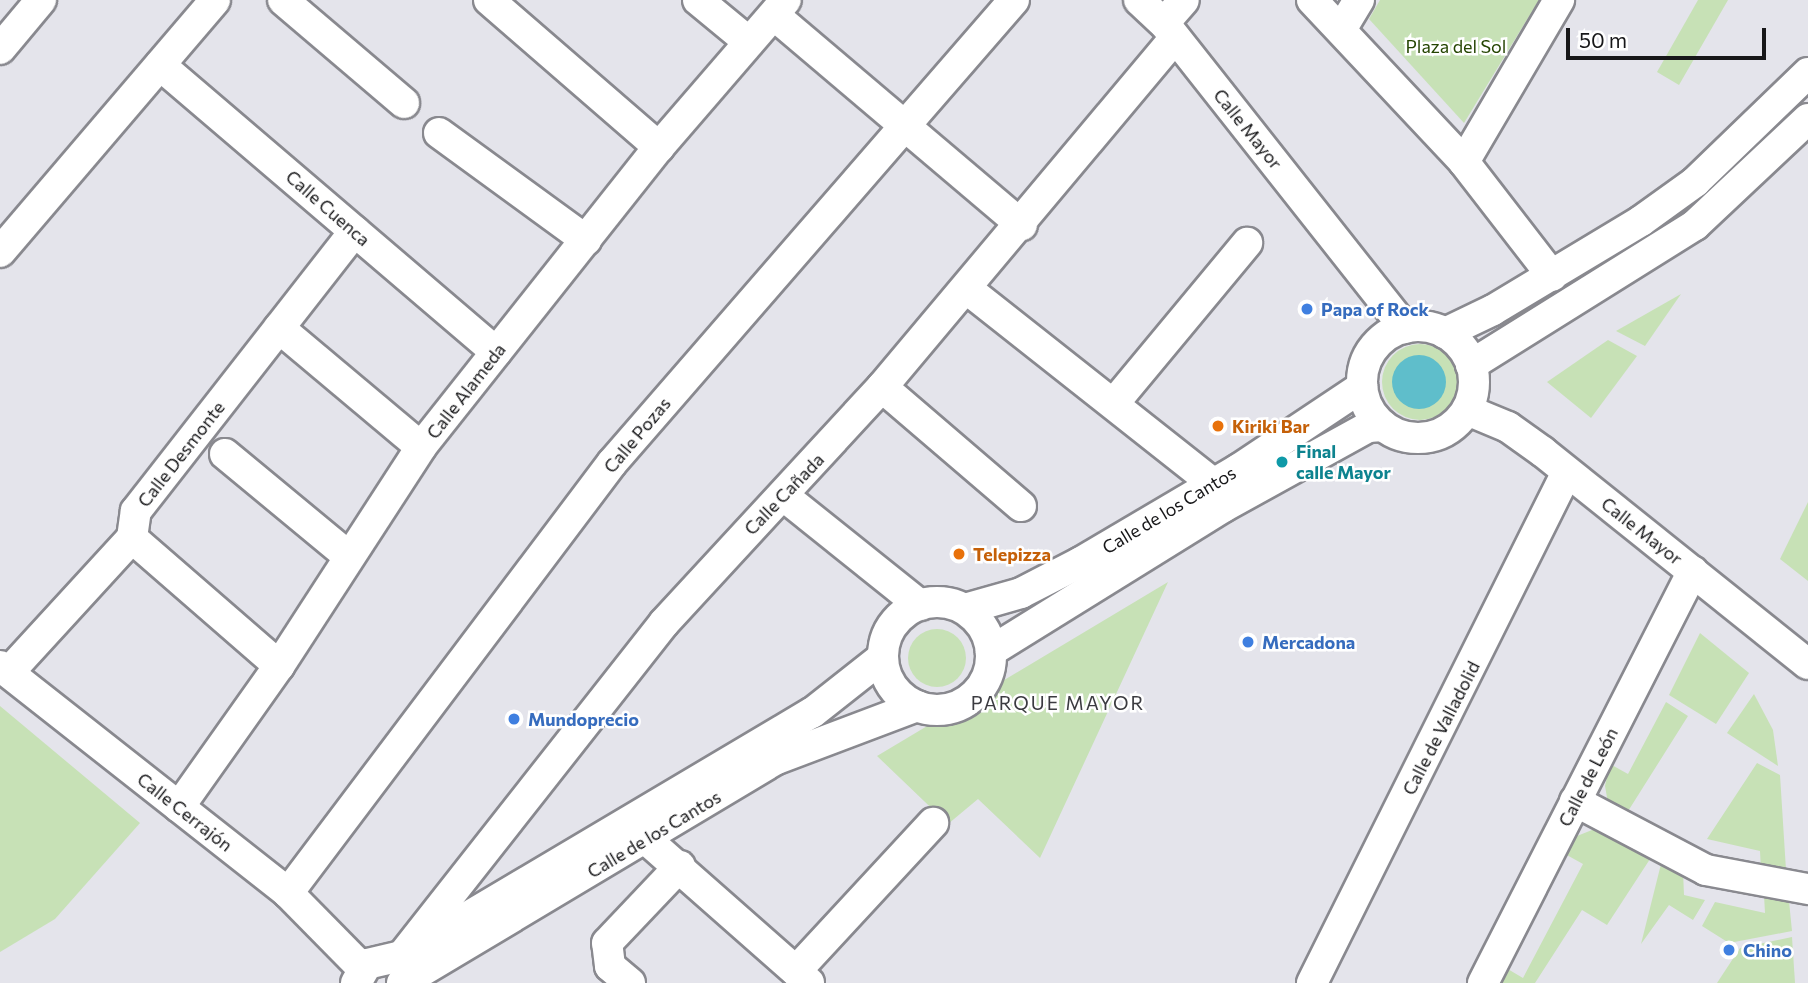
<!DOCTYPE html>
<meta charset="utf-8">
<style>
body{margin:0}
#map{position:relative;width:1808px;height:983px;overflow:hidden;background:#e4e4eb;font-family:Commissioner,sans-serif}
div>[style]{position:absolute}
.green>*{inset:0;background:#c7e1b6}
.round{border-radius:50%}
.water>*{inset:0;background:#5fbecb}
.roads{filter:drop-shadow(2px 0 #89898f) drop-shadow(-2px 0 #89898f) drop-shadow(0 2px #89898f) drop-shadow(0 -2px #89898f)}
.minor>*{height:30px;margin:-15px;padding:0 15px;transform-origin:15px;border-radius:15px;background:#fff}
.minor>.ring{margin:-15px;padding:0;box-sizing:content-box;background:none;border:30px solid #fff;border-radius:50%}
.dots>*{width:19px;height:19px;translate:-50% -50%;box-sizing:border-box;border:4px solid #fff;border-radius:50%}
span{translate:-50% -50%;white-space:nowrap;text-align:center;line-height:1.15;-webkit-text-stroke:5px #fff;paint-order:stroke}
.park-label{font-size:18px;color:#254502}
.street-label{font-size:18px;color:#171719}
.shop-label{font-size:18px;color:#366cbe;font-weight:700}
.left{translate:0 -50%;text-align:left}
.food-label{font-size:18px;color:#c56008;font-weight:700}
.culture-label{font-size:18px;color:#0d838f;font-weight:700}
.neighbourhood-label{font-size:19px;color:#3b3b40;letter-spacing:2px}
.scale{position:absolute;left:1566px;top:28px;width:200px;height:32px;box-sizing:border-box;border:4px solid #171719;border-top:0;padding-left:9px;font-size:21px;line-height:24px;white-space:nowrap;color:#171719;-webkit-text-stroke:5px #fff;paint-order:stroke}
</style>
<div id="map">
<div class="green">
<div style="clip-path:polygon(1380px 0,1539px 0,1464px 123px,1369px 19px)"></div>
<div style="clip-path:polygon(1698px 0,1728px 0,1679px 85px,1657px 72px)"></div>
<div style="clip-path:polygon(1767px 122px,1780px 135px,1707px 204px,1516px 326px,1507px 309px)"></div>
<div style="clip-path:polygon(1681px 294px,1645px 346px,1616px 331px)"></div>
<div style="clip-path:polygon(1608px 340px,1637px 356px,1591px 418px,1547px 382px)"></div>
<div class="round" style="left:1382px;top:344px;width:76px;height:76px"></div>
<div style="clip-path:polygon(1808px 502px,1808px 581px,1780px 559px)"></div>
<div style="clip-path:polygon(1168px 582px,1040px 858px,978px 799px,948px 824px,877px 756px)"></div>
<div class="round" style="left:908px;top:629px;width:58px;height:58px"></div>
<div style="clip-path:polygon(1700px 633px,1749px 673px,1716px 724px,1669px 695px)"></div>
<div style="clip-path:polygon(1754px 694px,1773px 730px,1778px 766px,1727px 733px)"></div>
<div style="clip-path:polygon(1666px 702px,1688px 716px,1625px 816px,1608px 803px,1605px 786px,1610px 764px,1628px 774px)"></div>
<div style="clip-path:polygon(0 706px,140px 823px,55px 919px,0 952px)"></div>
<div style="clip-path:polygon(1757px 763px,1780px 775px,1786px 870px,1761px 871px,1760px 851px,1707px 839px)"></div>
<div style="clip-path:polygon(1592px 830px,1605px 830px,1652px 856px,1607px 925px,1582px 910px,1535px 983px,1501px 983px,1506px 968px,1523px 978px,1583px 864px,1565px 854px,1577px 836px)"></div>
<div style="clip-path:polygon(1662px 860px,1683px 871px,1684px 895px,1705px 900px,1693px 920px,1669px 905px,1641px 944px)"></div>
<div style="clip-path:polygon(1764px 895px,1789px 901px,1792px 931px,1729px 943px,1702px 926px,1715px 902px,1765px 913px)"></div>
<div style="clip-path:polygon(1792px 937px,1795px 983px,1717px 983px,1740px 948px)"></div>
</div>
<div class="water">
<div class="round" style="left:1392px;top:355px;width:54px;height:54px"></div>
</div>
<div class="roads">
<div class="minor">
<div style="left:283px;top:0;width:159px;rotate:40.4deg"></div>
<div style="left:489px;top:0;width:225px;rotate:40.9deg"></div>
<div style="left:698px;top:0;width:66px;rotate:39.5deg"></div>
<div style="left:1139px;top:0;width:34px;rotate:43deg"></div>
<div style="left:1164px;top:23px;width:389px;rotate:51.7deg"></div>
<div style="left:1312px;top:0;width:222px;rotate:46.8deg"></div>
<div style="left:1464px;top:162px;width:144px;rotate:52.3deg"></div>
<div style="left:774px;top:15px;width:325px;rotate:40.3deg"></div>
<div style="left:1164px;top:23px;width:30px;rotate:-49deg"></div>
<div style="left:1342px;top:28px;width:33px;rotate:-59deg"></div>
<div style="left:0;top:49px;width:64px;rotate:-50.1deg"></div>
<div style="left:160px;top:65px;width:442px;rotate:40.5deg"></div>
<div style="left:439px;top:133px;width:182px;rotate:36.1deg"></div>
<div style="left:1464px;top:162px;width:188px;rotate:-59.6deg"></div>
<div style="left:0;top:252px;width:331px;rotate:-49.5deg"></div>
<div style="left:967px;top:289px;width:313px;rotate:38.3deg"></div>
<div class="ring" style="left:1362px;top:326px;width:82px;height:82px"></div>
<div style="left:279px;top:328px;width:185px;rotate:40deg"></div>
<div style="left:1445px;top:333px;width:53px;rotate:-25.6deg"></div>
<div style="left:1493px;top:310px;width:173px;rotate:-31deg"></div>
<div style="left:1641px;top:221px;width:67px;rotate:-35.8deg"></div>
<div style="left:1695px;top:182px;width:157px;rotate:-44deg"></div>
<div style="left:1471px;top:365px;width:264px;rotate:-32deg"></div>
<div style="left:1695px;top:225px;width:155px;rotate:-43.2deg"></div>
<div style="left:882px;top:387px;width:183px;rotate:40.6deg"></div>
<div style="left:1115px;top:402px;width:207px;rotate:-50.3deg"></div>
<div style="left:1467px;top:410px;width:44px;rotate:22.5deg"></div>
<div style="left:1508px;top:427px;width:43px;rotate:35.5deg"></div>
<div style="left:1543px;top:452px;width:339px;rotate:38.7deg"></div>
<div style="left:225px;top:454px;width:158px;rotate:39.6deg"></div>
<div style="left:785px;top:497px;width:173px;rotate:38.7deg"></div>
<div style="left:132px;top:538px;width:195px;rotate:41deg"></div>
<div class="ring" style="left:883px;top:602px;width:78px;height:78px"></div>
<div style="left:965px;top:609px;width:58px;rotate:-15.9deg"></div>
<div style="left:1021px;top:593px;width:68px;rotate:-27.3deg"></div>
<div style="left:1081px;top:562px;width:183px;rotate:-30.5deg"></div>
<div style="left:1239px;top:469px;width:148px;rotate:-33.7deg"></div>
<div style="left:991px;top:651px;width:273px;rotate:-31.8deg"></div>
<div style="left:1223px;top:507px;width:166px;rotate:-28.9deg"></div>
<div style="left:1368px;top:427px;width:15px;rotate:-4deg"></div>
<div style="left:0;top:666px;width:367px;rotate:38.2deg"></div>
<div style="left:288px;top:893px;width:105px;rotate:45.4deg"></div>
<div style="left:9px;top:672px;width:182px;rotate:-47.5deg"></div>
<div style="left:132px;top:538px;width:27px;rotate:-82deg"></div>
<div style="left:136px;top:511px;width:355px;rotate:-52deg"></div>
<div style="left:1575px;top:801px;width:148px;rotate:27.8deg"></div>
<div style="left:1706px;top:870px;width:104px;rotate:10.6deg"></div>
<div style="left:179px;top:807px;width:173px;rotate:-54.7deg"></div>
<div style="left:279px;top:666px;width:261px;rotate:-57deg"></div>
<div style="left:421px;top:447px;width:383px;rotate:-51.6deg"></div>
<div style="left:659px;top:147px;width:194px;rotate:-49.2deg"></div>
<div style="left:647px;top:840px;width:216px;rotate:41.4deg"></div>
<div style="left:288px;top:893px;width:538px;rotate:-53deg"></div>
<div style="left:612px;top:463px;width:613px;rotate:-49.03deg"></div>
<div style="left:402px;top:956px;width:424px;rotate:-51.8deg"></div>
<div style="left:664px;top:623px;width:321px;rotate:-47.3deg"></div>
<div style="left:882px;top:387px;width:454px;rotate:-50deg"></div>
<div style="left:796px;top:971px;width:202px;rotate:-47.2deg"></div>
<div style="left:356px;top:983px;width:22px;rotate:-60deg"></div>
<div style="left:367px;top:964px;width:36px;rotate:-13deg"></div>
<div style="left:402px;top:956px;width:477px;rotate:-30.7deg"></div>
<div style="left:812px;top:713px;width:90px;rotate:-38.3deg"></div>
<div style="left:402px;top:983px;width:437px;rotate:-30.9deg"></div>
<div style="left:777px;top:759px;width:150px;rotate:-20.7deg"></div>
<div style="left:630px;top:983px;width:26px;rotate:-140deg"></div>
<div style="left:610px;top:966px;width:23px;rotate:-97deg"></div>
<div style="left:607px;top:943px;width:106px;rotate:-46.5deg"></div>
<div style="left:1312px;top:983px;width:571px;rotate:-63.48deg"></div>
<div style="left:1483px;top:983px;width:462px;rotate:-63deg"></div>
</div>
</div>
<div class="dots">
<div style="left:1307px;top:309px;background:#3f7fe0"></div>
<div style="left:1218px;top:426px;background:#e8710a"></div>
<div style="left:1282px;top:462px;background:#0f9aa8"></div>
<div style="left:959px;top:554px;background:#e8710a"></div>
<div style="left:1248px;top:642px;background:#3f7fe0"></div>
<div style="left:514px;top:719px;background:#3f7fe0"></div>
<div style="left:1729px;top:950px;background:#3f7fe0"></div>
</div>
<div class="park-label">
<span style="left:1456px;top:46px">Plaza del Sol</span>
</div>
<div class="street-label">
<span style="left:1248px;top:129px;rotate:51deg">Calle Mayor</span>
<span style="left:328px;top:208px;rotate:41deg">Calle Cuenca</span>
<span style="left:466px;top:391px;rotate:-52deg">Calle Alameda</span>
<span style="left:637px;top:435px;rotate:-50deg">Calle Pozas</span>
<span style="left:181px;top:454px;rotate:-52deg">Calle Desmonte</span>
<span style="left:784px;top:494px;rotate:-46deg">Calle Cañada</span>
<span style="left:1169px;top:510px;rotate:-31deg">Calle de los Cantos</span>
<span style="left:1642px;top:531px;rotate:38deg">Calle Mayor</span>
<span style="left:1441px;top:728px;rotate:-63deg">Calle de Valladolid</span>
<span style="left:1588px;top:777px;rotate:-63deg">Calle de León</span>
<span style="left:185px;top:812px;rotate:38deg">Calle Cerrajón</span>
<span style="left:654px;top:834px;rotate:-31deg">Calle de los Cantos</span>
</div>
<div class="shop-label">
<span class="left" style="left:1321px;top:309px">Papa of Rock</span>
<span class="left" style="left:1262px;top:642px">Mercadona</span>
<span class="left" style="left:528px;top:719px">Mundoprecio</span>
<span class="left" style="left:1743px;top:950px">Chino</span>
</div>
<div class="food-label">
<span class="left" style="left:1232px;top:426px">Kiriki Bar</span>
<span class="left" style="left:973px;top:554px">Telepizza</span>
</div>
<div class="culture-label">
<span class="left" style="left:1296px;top:462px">Final<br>calle Mayor</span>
</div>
<div class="neighbourhood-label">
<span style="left:1058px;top:703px">PARQUE MAYOR</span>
</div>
<div class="scale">50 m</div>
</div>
